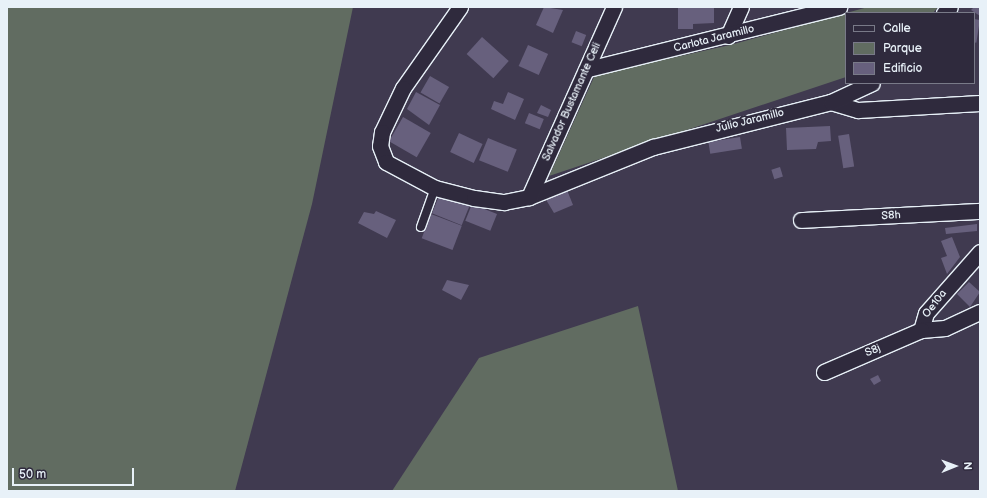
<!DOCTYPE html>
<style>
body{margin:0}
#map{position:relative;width:987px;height:498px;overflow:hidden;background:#403a50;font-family:"Balsamiq Sans",sans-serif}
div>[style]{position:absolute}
.green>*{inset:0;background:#616c61}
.building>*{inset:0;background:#67607d;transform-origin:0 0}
.roads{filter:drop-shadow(1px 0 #e8f1f8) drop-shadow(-1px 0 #e8f1f8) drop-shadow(0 1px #e8f1f8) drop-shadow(0 -1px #e8f1f8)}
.service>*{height:8px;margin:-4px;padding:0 4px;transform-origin:4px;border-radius:4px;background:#2f2a3d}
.minor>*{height:15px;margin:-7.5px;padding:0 7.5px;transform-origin:7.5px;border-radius:7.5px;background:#2f2a3d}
span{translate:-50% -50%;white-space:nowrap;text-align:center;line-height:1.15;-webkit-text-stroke:4px #2f2a3d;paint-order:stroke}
.street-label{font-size:11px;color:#e8f1f8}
.frame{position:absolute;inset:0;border:8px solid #e8f1f8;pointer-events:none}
.legend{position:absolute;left:845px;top:12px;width:130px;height:72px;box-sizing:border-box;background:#2f2a3d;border:1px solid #797a88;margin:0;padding:5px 7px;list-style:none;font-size:12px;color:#e8f1f8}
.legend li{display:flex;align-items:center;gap:8px;height:20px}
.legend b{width:20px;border:1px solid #797a88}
.north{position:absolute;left:935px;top:446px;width:40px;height:40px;-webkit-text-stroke:3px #2f2a3d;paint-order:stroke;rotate:89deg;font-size:11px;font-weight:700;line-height:16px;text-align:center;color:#e8f1f8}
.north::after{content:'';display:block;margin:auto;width:14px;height:18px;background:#e8f1f8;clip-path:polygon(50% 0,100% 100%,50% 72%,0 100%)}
.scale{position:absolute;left:12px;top:468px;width:122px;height:18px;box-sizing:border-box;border:2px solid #e8f1f8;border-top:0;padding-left:5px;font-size:12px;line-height:14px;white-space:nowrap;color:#e8f1f8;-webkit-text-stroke:3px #2f2a3d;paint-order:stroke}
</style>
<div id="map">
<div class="green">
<div style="clip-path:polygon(7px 7px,353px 7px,312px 204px,235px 491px,7px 491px)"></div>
<div style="clip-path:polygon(868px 7px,938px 7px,933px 13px,846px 13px,846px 77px,549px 176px,595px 75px,730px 45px)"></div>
<div style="clip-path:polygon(638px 306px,678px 491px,392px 491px,479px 358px)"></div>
</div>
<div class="building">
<div style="clip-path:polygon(544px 7px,563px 10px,553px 33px,536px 25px)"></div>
<div style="clip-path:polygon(678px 7px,714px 7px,714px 23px,693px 24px,693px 29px,678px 29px)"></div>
<div style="clip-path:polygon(974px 7px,980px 7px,980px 16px,971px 10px)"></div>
<div style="left:974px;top:19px;width:6px;height:23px;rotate:9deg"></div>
<div style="left:576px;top:31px;width:11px;height:12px;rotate:22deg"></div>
<div style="left:482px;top:37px;width:36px;height:23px;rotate:42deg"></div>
<div style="left:528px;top:45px;width:22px;height:23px;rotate:24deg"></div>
<div style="left:430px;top:76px;width:22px;height:19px;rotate:30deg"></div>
<div style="clip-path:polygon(416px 92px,440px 105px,429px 125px,407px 109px)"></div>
<div style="clip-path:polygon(508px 92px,524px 99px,515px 120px,491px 109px,494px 101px,503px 104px)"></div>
<div style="clip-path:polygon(541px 105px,551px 110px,548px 117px,537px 113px)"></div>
<div style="left:529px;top:113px;width:16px;height:11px;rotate:22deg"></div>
<div style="left:403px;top:117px;width:32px;height:28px;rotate:30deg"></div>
<div style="clip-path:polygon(830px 126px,831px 141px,818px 142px,816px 149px,787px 150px,786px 128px)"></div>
<div style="left:459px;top:133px;width:26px;height:21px;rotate:25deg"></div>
<div style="left:849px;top:134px;width:33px;height:11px;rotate:81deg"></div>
<div style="left:740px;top:137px;width:12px;height:32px;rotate:81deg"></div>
<div style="left:488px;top:138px;width:31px;height:24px;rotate:22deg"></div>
<div style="left:780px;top:167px;width:10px;height:9px;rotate:73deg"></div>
<div style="clip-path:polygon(567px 190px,573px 205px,554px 213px,545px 198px)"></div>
<div style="left:441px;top:191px;width:32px;height:24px;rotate:22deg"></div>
<div style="left:472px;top:204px;width:27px;height:18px;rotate:22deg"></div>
<div style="clip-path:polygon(376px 211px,396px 220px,387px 238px,358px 223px,364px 212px,374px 214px)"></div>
<div style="left:431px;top:214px;width:33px;height:26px;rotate:21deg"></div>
<div style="clip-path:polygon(977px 224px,977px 231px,946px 234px,945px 228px)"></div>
<div style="clip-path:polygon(952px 237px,960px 257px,947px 274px,941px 258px,947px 256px,941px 241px)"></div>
<div style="clip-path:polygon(447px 280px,469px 285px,461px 300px,442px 290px)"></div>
<div style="clip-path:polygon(969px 282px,980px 292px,970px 307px,957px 294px)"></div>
<div style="clip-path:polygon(878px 375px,881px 381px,874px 385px,870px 379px)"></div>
</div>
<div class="roads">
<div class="service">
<div style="left:421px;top:227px;width:41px;rotate:-70.3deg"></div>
</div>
<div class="minor">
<div style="left:460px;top:7px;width:99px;rotate:125.1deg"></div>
<div style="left:403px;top:88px;width:49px;rotate:115.5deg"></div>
<div style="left:382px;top:132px;width:14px;rotate:98deg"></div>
<div style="left:380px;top:146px;width:17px;rotate:69deg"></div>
<div style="left:386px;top:162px;width:55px;rotate:28deg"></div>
<div style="left:435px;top:188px;width:40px;rotate:14.4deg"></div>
<div style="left:474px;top:198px;width:30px;rotate:8deg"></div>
<div style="left:504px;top:202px;width:25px;rotate:-11deg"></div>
<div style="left:529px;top:197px;width:134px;rotate:-22deg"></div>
<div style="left:653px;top:147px;width:184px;rotate:-14.2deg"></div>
<div style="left:831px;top:102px;width:28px;rotate:17deg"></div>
<div style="left:858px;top:110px;width:122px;rotate:-3.3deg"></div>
<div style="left:944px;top:13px;width:8px;rotate:-45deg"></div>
<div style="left:728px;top:36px;width:32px;rotate:-66deg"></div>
<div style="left:588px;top:69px;width:259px;rotate:-13.9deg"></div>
<div style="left:831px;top:102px;width:45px;rotate:-24.9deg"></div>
<div style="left:529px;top:197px;width:208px;rotate:-65.9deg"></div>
<div style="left:801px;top:220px;width:179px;rotate:-2.9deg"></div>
<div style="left:980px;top:252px;width:81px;rotate:131.5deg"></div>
<div style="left:926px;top:313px;width:18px;rotate:106deg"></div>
<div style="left:921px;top:330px;width:24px;rotate:-5deg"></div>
<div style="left:945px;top:328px;width:38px;rotate:-25deg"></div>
<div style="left:824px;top:372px;width:106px;rotate:-23.4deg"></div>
</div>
</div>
<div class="street-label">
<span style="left:714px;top:39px;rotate:-14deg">Carlota Jaramillo</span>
<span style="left:572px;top:102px;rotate:-66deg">Salvador Bustamante Celi</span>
<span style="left:750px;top:121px;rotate:-14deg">Julio Jaramillo</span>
<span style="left:891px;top:216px;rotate:-3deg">S8h</span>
<span style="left:935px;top:304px;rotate:-52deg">Oe10a</span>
<span style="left:873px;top:351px;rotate:-23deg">S8j</span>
</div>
<div class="frame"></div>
<ul class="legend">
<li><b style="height:5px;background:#2f2a3d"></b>Calle</li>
<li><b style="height:11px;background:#616c61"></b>Parque</li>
<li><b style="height:11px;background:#67607d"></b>Edificio</li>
</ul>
<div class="north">N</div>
<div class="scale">50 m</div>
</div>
